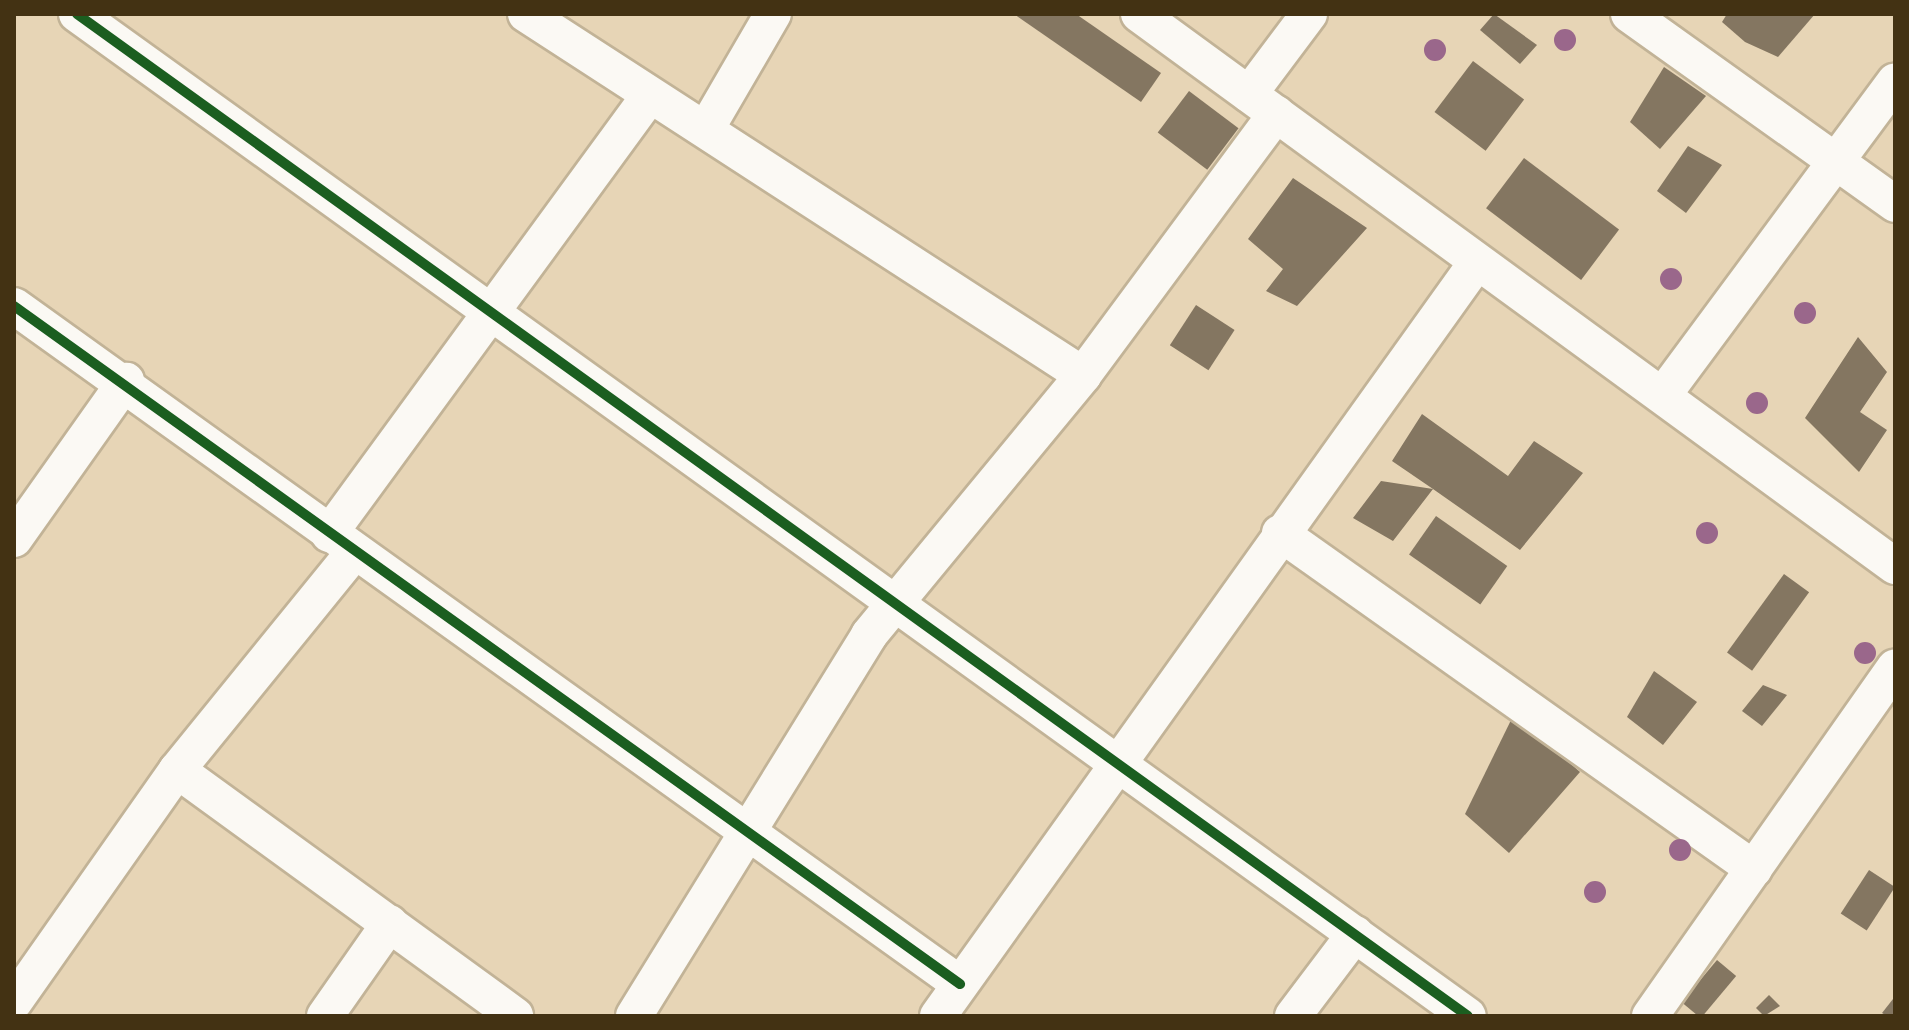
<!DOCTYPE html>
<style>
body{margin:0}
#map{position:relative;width:1909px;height:1030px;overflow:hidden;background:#e7d5b6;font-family:Arial,sans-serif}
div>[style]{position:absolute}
.building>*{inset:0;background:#847661;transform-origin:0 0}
.roads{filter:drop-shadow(2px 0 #c2b397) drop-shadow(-2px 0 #c2b397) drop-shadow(0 2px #c2b397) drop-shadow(0 -2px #c2b397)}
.street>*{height:36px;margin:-18px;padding:0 18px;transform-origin:18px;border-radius:18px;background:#fbf9f4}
.cycleway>*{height:10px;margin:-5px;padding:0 5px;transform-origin:5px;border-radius:5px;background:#1b5e20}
.trees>*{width:22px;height:22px;margin:-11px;border-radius:50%;background:#9a678b}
span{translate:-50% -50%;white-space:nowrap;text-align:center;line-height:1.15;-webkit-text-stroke:8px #fff;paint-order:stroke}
.frame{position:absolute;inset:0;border:16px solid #433213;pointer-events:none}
</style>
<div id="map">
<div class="building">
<div style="clip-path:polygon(1014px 14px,1076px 14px,1161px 73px,1141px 102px)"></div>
<div style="clip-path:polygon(1494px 14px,1537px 45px,1520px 64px,1480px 30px)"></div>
<div style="clip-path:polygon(1727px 14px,1815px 14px,1778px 57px,1745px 42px,1722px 22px)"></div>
<div style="left:1473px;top:61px;width:64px;height:64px;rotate:37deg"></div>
<div style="clip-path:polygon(1664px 67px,1706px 96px,1660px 149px,1630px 122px)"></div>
<div style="left:1189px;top:91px;width:62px;height:52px;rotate:37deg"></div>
<div style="clip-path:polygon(1688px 146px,1722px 165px,1686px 213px,1657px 191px)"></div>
<div style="left:1524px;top:158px;width:119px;height:63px;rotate:37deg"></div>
<div style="clip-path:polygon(1293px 178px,1367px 228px,1297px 306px,1266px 291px,1283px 269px,1248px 239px)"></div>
<div style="left:1196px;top:305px;width:46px;height:48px;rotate:33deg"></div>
<div style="clip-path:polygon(1858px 337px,1887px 372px,1860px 412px,1887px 430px,1859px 472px,1805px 418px)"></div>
<div style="clip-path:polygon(1422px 414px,1508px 476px,1534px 441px,1583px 473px,1520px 550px,1433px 489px,1393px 541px,1353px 518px,1381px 481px,1433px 489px,1392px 461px)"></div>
<div style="left:1436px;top:516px;width:87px;height:47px;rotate:35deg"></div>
<div style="left:1784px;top:574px;width:31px;height:97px;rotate:36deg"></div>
<div style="clip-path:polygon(1654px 671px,1697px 702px,1663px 745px,1627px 717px)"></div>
<div style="clip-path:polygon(1763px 685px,1787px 695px,1762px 726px,1742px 711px)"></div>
<div style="clip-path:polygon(1514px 714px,1580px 772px,1509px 853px,1465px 814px)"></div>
<div style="left:1869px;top:870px;width:31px;height:52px;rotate:33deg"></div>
<div style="left:1717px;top:960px;width:25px;height:55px;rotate:40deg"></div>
<div style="clip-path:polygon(1769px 995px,1780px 1006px,1764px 1016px,1756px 1008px)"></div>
<div style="clip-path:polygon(1893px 999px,1895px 1016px,1887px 1016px,1882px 1013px)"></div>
</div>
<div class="roads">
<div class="street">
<div style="left:77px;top:14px;width:1714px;rotate:35.77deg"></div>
<div style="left:526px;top:14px;width:664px;rotate:32.95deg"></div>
<div style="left:1139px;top:14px;width:936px;rotate:36.14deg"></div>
<div style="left:1629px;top:14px;width:327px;rotate:35.5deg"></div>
<div style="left:1249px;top:94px;width:100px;rotate:-53.1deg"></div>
<div style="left:706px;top:129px;width:133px;rotate:-59.8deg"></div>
<div style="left:14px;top:306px;width:1164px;rotate:35.63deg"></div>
<div style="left:1663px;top:395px;width:390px;rotate:-53.5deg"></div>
<div style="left:1280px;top:533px;width:581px;rotate:35.33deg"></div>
<div style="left:329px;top:534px;width:539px;rotate:-53.83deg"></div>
<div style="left:14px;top:539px;width:194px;rotate:-54.7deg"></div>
<div style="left:177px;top:770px;width:418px;rotate:36deg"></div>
<div style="left:14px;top:1002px;width:284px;rotate:-54.9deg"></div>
<div style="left:177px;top:770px;width:281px;rotate:-50.9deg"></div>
<div style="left:325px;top:1016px;width:113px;rotate:-55deg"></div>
<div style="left:634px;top:1016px;width:448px;rotate:-58.3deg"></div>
<div style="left:869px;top:635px;width:337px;rotate:-50.5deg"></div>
<div style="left:1083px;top:375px;width:325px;rotate:-53.5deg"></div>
<div style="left:938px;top:1016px;width:927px;rotate:-54.44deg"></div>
<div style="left:1293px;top:1016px;width:103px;rotate:-52.9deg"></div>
<div style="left:1650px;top:1016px;width:426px;rotate:-54.9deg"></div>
</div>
</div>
<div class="cycleway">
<div style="left:77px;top:14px;width:1714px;rotate:35.77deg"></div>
<div style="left:14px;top:306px;width:1164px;rotate:35.63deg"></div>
</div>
<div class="trees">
<div style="left:1565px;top:40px"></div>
<div style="left:1435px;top:50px"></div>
<div style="left:1671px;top:279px"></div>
<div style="left:1805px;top:313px"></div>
<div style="left:1757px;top:403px"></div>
<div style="left:1707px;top:533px"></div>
<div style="left:1865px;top:653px"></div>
<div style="left:1680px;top:850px"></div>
<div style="left:1595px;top:892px"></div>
</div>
<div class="frame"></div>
</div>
